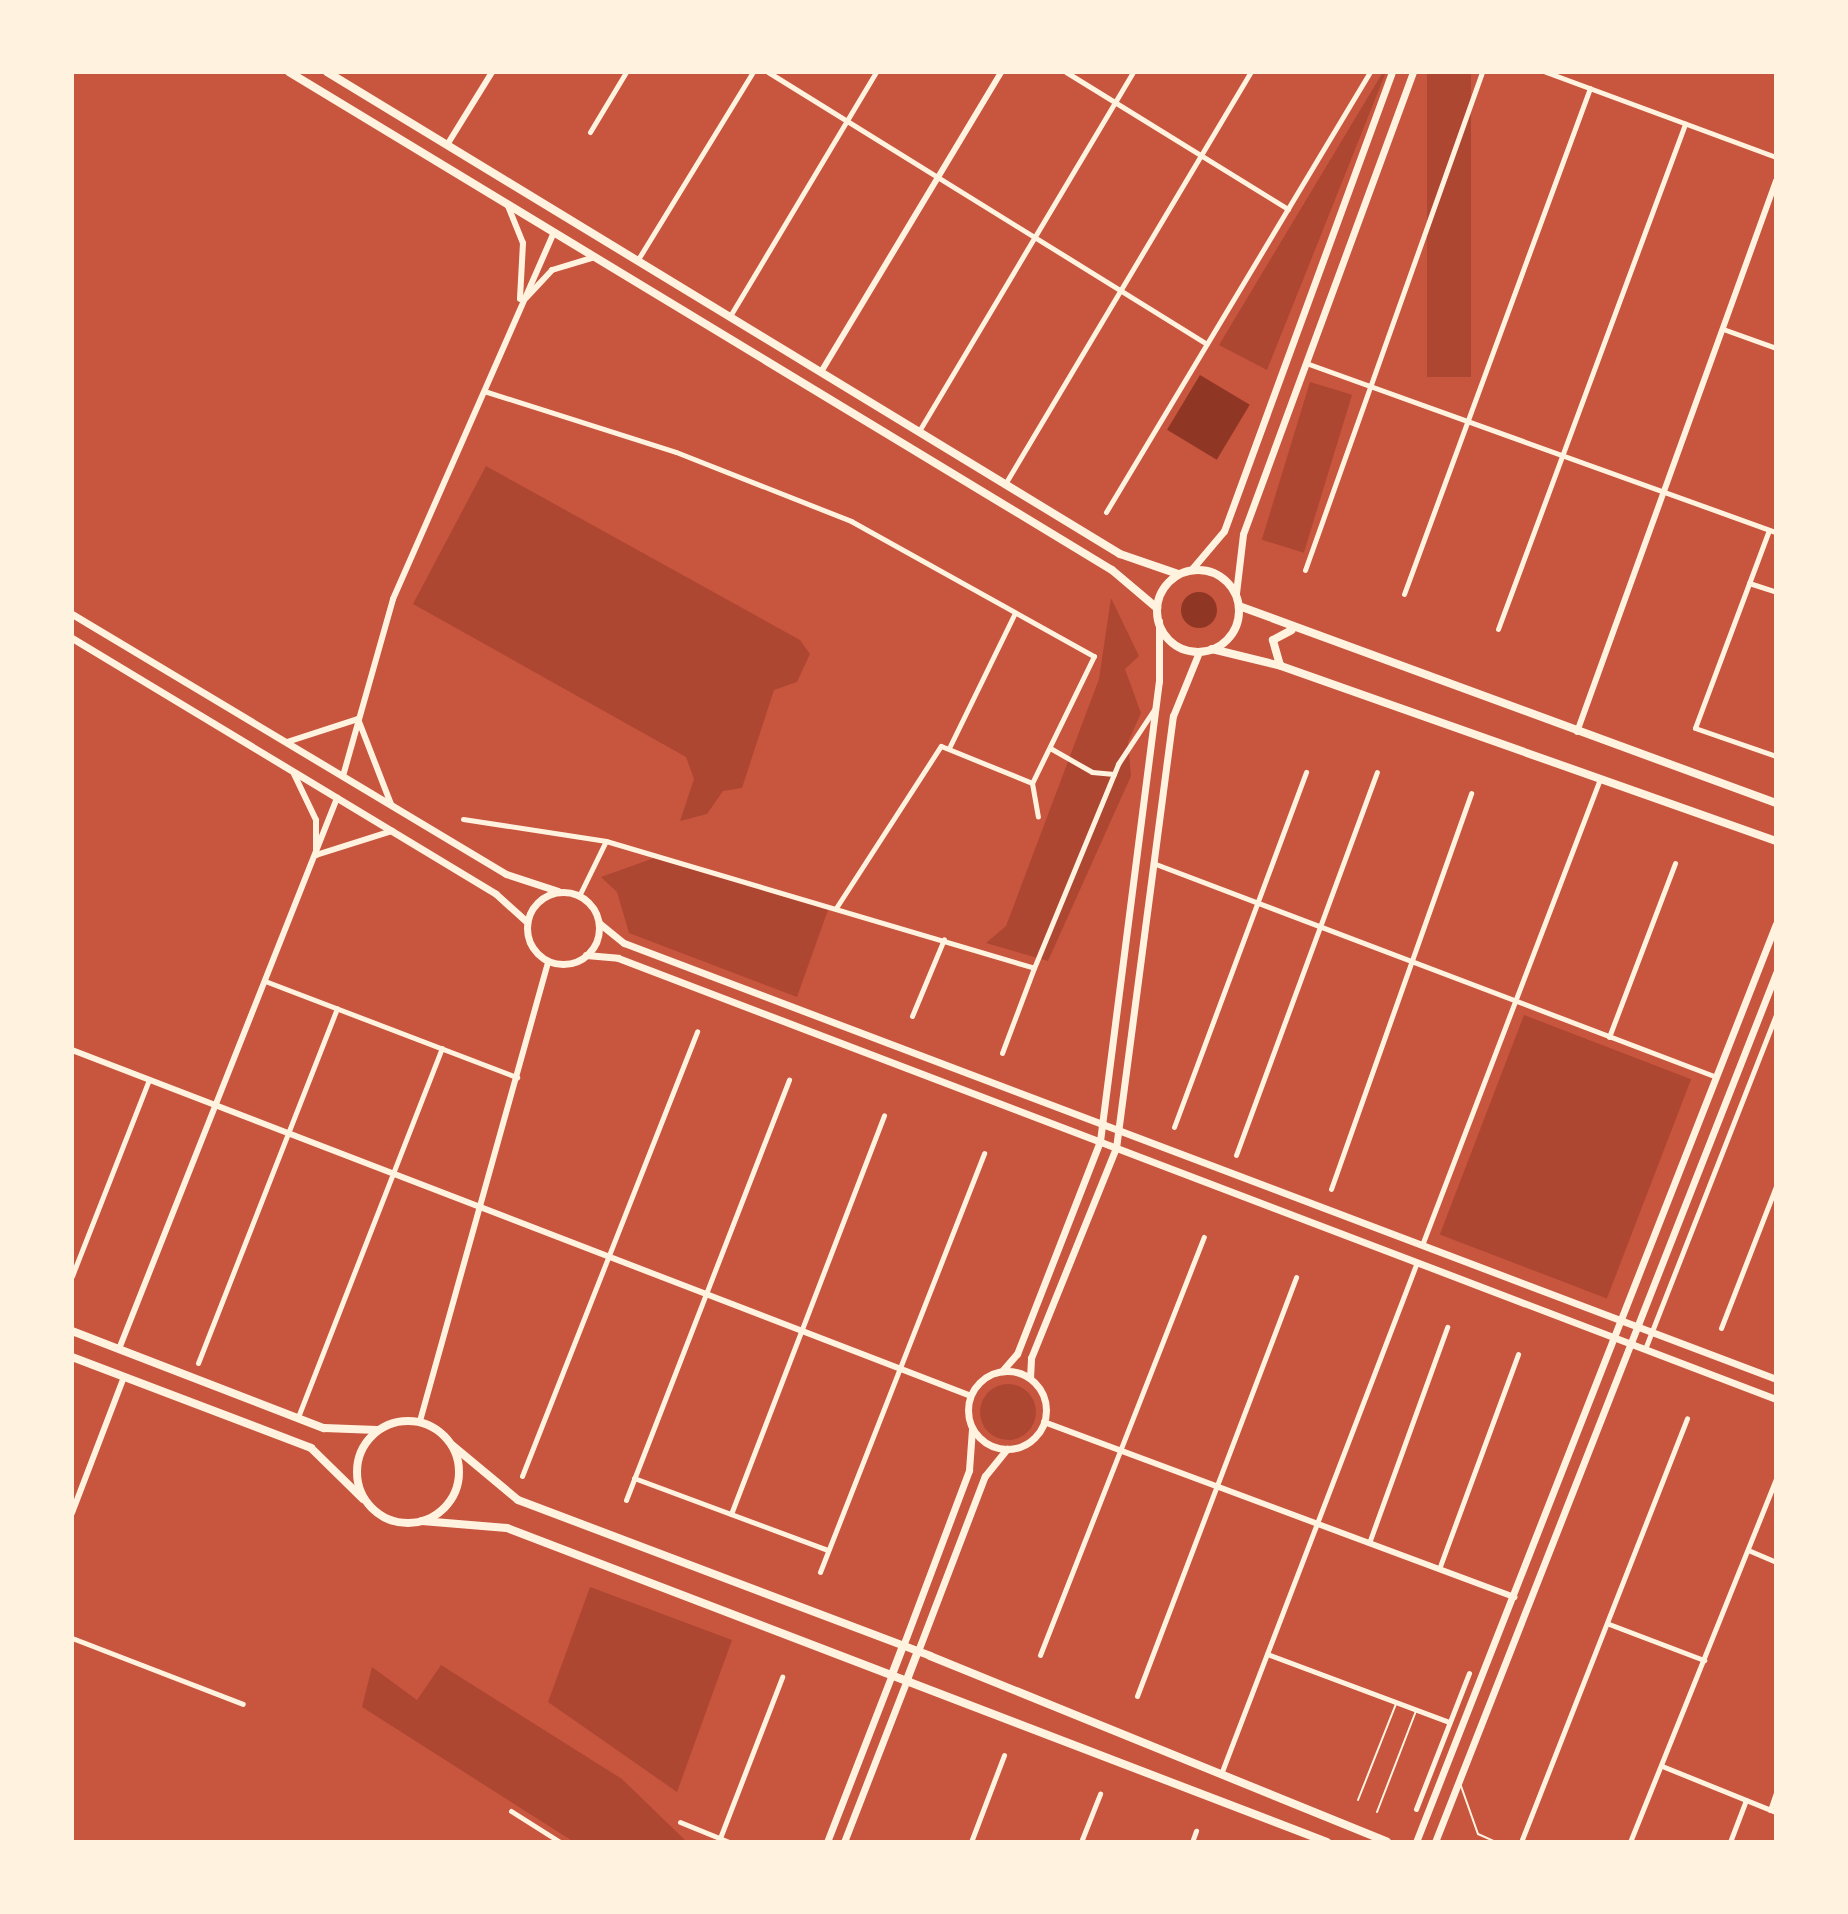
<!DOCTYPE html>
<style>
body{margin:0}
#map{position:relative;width:1848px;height:1914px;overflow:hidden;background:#c8553d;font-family:Mulish,sans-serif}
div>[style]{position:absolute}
.green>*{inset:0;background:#ae4732;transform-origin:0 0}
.round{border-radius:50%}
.water>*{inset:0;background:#8f3625;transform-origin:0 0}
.service>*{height:2px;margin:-1px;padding:0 1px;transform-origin:1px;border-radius:1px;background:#fff3e0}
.minor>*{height:5px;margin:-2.5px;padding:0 2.5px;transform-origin:2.5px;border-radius:2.5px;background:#fff3e0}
.tertiary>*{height:6px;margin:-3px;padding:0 3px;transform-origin:3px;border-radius:3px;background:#fff3e0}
.secondary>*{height:7px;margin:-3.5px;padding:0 3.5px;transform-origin:3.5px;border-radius:3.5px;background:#fff3e0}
.secondary>.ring{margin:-3.5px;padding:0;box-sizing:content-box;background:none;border:7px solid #fff3e0;border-radius:50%}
.primary>*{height:8px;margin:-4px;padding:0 4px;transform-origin:4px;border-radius:4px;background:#fff3e0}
.primary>.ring{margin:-4px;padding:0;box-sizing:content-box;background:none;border:8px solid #fff3e0;border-radius:50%}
span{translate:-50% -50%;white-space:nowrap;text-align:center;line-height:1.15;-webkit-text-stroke:7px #fff3e0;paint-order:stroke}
.frame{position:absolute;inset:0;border:74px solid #fff3e0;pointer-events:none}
</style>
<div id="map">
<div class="green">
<div style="clip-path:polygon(1383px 72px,1386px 72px,1267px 370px,1219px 345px)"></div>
<div style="left:1427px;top:72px;width:44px;height:305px"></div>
<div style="left:1310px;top:382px;width:44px;height:165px;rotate:17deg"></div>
<div style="clip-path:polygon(486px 466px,800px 640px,810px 654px,797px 682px,774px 690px,742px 788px,723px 791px,707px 814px,680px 821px,694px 779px,686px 757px,413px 604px)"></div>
<div style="clip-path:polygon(1111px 598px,1139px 656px,1125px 669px,1141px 713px,1128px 742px,1131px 776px,1048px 961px,986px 943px,1006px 926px,1099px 679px)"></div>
<div style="clip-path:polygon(654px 858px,828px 910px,797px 997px,629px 933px,617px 892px,601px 877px)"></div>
<div style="left:1524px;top:1015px;width:179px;height:235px;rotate:21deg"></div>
<div class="round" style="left:980px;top:1384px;width:56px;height:56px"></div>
<div style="clip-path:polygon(590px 1587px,732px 1640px,677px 1792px,548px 1702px)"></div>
<div style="clip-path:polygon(441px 1665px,622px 1779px,687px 1842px,574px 1842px,362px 1707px,372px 1667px,417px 1700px)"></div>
</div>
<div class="water">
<div style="left:1200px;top:375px;width:58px;height:64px;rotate:31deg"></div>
<div class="round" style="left:1181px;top:592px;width:36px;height:36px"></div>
</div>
<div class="service">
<div style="left:1461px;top:1786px;width:51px;rotate:70.5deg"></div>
<div style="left:1478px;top:1834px;width:20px;rotate:24deg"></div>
<div style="left:1358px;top:1800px;width:103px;rotate:-68.4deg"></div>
<div style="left:1377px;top:1812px;width:108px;rotate:-68.9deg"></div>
</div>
<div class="minor">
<div style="left:768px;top:72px;width:516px;rotate:31.78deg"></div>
<div style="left:1066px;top:72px;width:261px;rotate:31.7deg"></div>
<div style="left:1546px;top:72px;width:245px;rotate:20.3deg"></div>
<div style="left:590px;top:132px;width:70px;rotate:-59deg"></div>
<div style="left:637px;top:261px;width:222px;rotate:-58.5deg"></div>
<div style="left:730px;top:316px;width:284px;rotate:-59.1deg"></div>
<div style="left:1723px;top:329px;width:56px;rotate:19.7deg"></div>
<div style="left:1306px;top:363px;width:499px;rotate:19.8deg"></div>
<div style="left:484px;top:391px;width:201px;rotate:17.6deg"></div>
<div style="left:676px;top:452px;width:188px;rotate:21.5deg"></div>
<div style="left:851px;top:521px;width:278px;rotate:29.1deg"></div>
<div style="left:1094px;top:656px;width:141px;rotate:116deg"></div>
<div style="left:1032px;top:783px;width:34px;rotate:80deg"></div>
<div style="left:919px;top:431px;width:418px;rotate:-59.2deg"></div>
<div style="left:1005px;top:484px;width:480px;rotate:-59.2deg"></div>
<div style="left:1106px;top:512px;width:513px;rotate:-59.04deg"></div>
<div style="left:1769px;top:530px;width:211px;rotate:110.5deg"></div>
<div style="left:1695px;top:728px;width:86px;rotate:19.1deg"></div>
<div style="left:1305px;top:570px;width:529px;rotate:-70.43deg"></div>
<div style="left:1749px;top:583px;width:28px;rotate:18deg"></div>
<div style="left:1404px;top:594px;width:539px;rotate:-69.82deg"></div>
<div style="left:1498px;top:629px;width:539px;rotate:-69.68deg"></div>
<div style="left:950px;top:746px;width:148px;rotate:-64deg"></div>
<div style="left:1050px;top:748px;width:48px;rotate:29.7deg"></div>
<div style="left:1092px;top:772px;width:22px;rotate:5deg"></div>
<div style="left:463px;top:819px;width:145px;rotate:8.7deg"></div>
<div style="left:1153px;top:863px;width:600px;rotate:20.79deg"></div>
<div style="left:579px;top:896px;width:61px;rotate:-63.9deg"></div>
<div style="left:606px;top:841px;width:446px;rotate:16.5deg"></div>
<div style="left:1034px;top:968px;width:221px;rotate:-67.6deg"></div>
<div style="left:1118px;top:764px;width:67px;rotate:-56.5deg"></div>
<div style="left:836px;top:908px;width:193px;rotate:-57.1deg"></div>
<div style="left:941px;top:746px;width:98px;rotate:22.1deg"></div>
<div style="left:265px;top:981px;width:270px;rotate:20.9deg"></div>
<div style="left:912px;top:1016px;width:83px;rotate:-67.4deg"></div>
<div style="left:1609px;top:1037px;width:186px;rotate:-69.2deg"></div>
<div style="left:1002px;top:1053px;width:91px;rotate:-69.4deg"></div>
<div style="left:1174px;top:1127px;width:379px;rotate:-69.6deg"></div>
<div style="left:1236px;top:1155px;width:408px;rotate:-69.8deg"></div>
<div style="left:1331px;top:1189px;width:420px;rotate:-70.5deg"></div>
<div style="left:1422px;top:1245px;width:499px;rotate:-69.1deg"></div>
<div style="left:72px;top:1276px;width:211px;rotate:-68.6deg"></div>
<div style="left:1721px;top:1328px;width:152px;rotate:-68.8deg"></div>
<div style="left:1645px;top:1349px;width:360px;rotate:-68.6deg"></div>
<div style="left:198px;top:1363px;width:381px;rotate:-68.6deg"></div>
<div style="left:298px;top:1417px;width:396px;rotate:-68.7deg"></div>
<div style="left:522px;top:1476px;width:478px;rotate:-68.5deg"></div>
<div style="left:634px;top:1478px;width:207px;rotate:20.4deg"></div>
<div style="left:626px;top:1500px;width:451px;rotate:-68.8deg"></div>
<div style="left:731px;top:1514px;width:427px;rotate:-69deg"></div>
<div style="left:1369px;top:1543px;width:230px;rotate:-70.1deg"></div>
<div style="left:1748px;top:1550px;width:30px;rotate:23deg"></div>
<div style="left:1439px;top:1569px;width:229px;rotate:-69.8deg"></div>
<div style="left:820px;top:1572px;width:450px;rotate:-68.6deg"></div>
<div style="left:1609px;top:1624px;width:102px;rotate:20.8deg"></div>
<div style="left:72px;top:1638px;width:183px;rotate:21.1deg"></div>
<div style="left:1267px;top:1654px;width:194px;rotate:20.5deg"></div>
<div style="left:1040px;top:1655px;width:449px;rotate:-68.6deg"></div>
<div style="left:1137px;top:1696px;width:448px;rotate:-69.2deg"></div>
<div style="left:1662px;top:1766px;width:123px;rotate:22deg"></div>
<div style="left:1221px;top:1774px;width:548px;rotate:-69.05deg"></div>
<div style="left:1416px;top:1809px;width:146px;rotate:-68.7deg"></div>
<div style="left:1770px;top:1810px;width:18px;rotate:-71deg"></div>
<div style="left:511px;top:1811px;width:58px;rotate:32.3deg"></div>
<div style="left:680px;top:1822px;width:53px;rotate:22.2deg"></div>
<div style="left:720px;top:1838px;width:173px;rotate:-68.9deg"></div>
<div style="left:971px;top:1842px;width:93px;rotate:-69.2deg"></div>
<div style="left:1081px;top:1842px;width:52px;rotate:-68.4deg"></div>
<div style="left:1192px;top:1842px;width:12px;rotate:-70deg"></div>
<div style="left:1521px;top:1842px;width:455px;rotate:-68.6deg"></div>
<div style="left:1630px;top:1842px;width:392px;rotate:-68.1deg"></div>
<div style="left:1730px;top:1842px;width:45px;rotate:-69.1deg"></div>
</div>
<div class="tertiary">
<div style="left:447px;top:145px;width:86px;rotate:-58.3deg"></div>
<div style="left:508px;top:206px;width:40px;rotate:68deg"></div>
<div style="left:523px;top:243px;width:56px;rotate:93.1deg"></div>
<div style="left:526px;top:298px;width:38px;rotate:-47deg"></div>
<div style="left:552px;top:270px;width:42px;rotate:-16.7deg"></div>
<div style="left:821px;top:372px;width:350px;rotate:-59deg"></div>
<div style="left:1577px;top:732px;width:586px;rotate:-70.14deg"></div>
<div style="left:287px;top:742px;width:75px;rotate:-17.9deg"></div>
<div style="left:358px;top:719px;width:91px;rotate:68.8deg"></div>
<div style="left:294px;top:774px;width:51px;rotate:64.4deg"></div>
<div style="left:316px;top:820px;width:35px;rotate:90deg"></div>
<div style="left:316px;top:855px;width:80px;rotate:-17.5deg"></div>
<div style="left:343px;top:776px;width:184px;rotate:-74.2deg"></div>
<div style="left:393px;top:599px;width:401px;rotate:-66.3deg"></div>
<div style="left:72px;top:1050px;width:963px;rotate:21.05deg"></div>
<div style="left:119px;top:1349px;width:593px;rotate:-68.41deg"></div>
<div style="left:420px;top:1421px;width:476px;rotate:-74.4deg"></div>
<div style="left:1044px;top:1422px;width:502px;rotate:20.42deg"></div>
<div style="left:72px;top:1513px;width:146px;rotate:-69.1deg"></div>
</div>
<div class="secondary">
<div style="left:1191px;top:570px;width:51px;rotate:-49.8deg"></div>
<div style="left:1224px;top:531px;width:489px;rotate:-69.9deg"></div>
<div style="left:1236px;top:593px;width:59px;rotate:-83.2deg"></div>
<div style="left:1243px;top:534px;width:492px;rotate:-69.8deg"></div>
<div style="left:72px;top:614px;width:506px;rotate:30.92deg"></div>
<div style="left:506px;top:874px;width:55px;rotate:18.1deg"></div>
<div style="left:72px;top:638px;width:495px;rotate:31.1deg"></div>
<div style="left:496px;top:894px;width:42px;rotate:42.1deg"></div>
<div class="ring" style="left:527px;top:892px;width:65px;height:65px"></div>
<div style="left:599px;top:923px;width:32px;rotate:39deg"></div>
<div style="left:624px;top:943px;width:1232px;rotate:20.73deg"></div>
<div style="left:586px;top:955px;width:32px;rotate:5deg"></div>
<div style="left:618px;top:958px;width:1239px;rotate:20.85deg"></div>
<div style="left:1002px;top:1371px;width:23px;rotate:-49deg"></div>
<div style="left:1017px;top:1354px;width:229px;rotate:-68.7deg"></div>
<div style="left:1100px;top:1141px;width:464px;rotate:-82.7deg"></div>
<div style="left:1159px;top:681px;width:60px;rotate:-90deg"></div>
<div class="ring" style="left:968px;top:1371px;width:71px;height:71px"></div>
<div style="left:1030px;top:1378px;width:20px;rotate:-87deg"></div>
<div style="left:1031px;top:1358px;width:227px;rotate:-68deg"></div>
<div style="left:1116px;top:1148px;width:436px;rotate:-82.5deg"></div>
<div style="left:1173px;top:716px;width:69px;rotate:-67.9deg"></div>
<div style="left:903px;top:1646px;width:188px;rotate:-69.4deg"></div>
<div style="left:969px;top:1470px;width:41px;rotate:-85.8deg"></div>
<div style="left:918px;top:1651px;width:187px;rotate:-69.1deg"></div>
<div style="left:985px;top:1476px;width:35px;rotate:-51deg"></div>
<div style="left:827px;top:1842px;width:182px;rotate:-68.8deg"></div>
<div style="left:844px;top:1842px;width:177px;rotate:-68.8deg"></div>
<div style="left:1416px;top:1842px;width:986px;rotate:-68.59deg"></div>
<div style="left:1435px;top:1842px;width:934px;rotate:-68.57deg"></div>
</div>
<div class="primary">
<div style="left:289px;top:72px;width:962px;rotate:31.18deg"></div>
<div style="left:1112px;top:570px;width:59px;rotate:40.2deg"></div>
<div style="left:327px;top:72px;width:928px;rotate:31.29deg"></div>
<div style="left:1120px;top:554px;width:61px;rotate:19deg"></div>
<div class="ring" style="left:1157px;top:570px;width:74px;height:74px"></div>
<div style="left:1239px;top:606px;width:572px;rotate:20.15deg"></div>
<div style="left:1212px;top:649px;width:71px;rotate:13.8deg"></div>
<div style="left:1281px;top:666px;width:525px;rotate:19.47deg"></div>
<div style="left:1280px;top:665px;width:26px;rotate:-106deg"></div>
<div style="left:1273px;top:640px;width:21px;rotate:-28deg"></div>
<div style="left:72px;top:1331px;width:270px;rotate:21.1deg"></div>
<div style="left:324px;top:1428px;width:53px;rotate:2.2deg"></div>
<div style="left:72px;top:1357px;width:256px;rotate:20.8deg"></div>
<div style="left:311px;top:1448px;width:73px;rotate:44.4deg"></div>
<div class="ring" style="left:357px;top:1421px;width:94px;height:94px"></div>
<div style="left:452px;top:1445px;width:86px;rotate:39.8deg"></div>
<div style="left:518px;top:1500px;width:441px;rotate:20.7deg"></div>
<div style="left:930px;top:1656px;width:493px;rotate:22.1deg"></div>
<div style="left:422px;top:1521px;width:85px;rotate:4.7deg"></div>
<div style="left:507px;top:1528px;width:878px;rotate:20.95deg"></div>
<div style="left:893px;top:1672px;width:28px;rotate:-69deg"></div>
<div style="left:908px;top:1677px;width:28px;rotate:-69deg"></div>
</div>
<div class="frame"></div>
</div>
